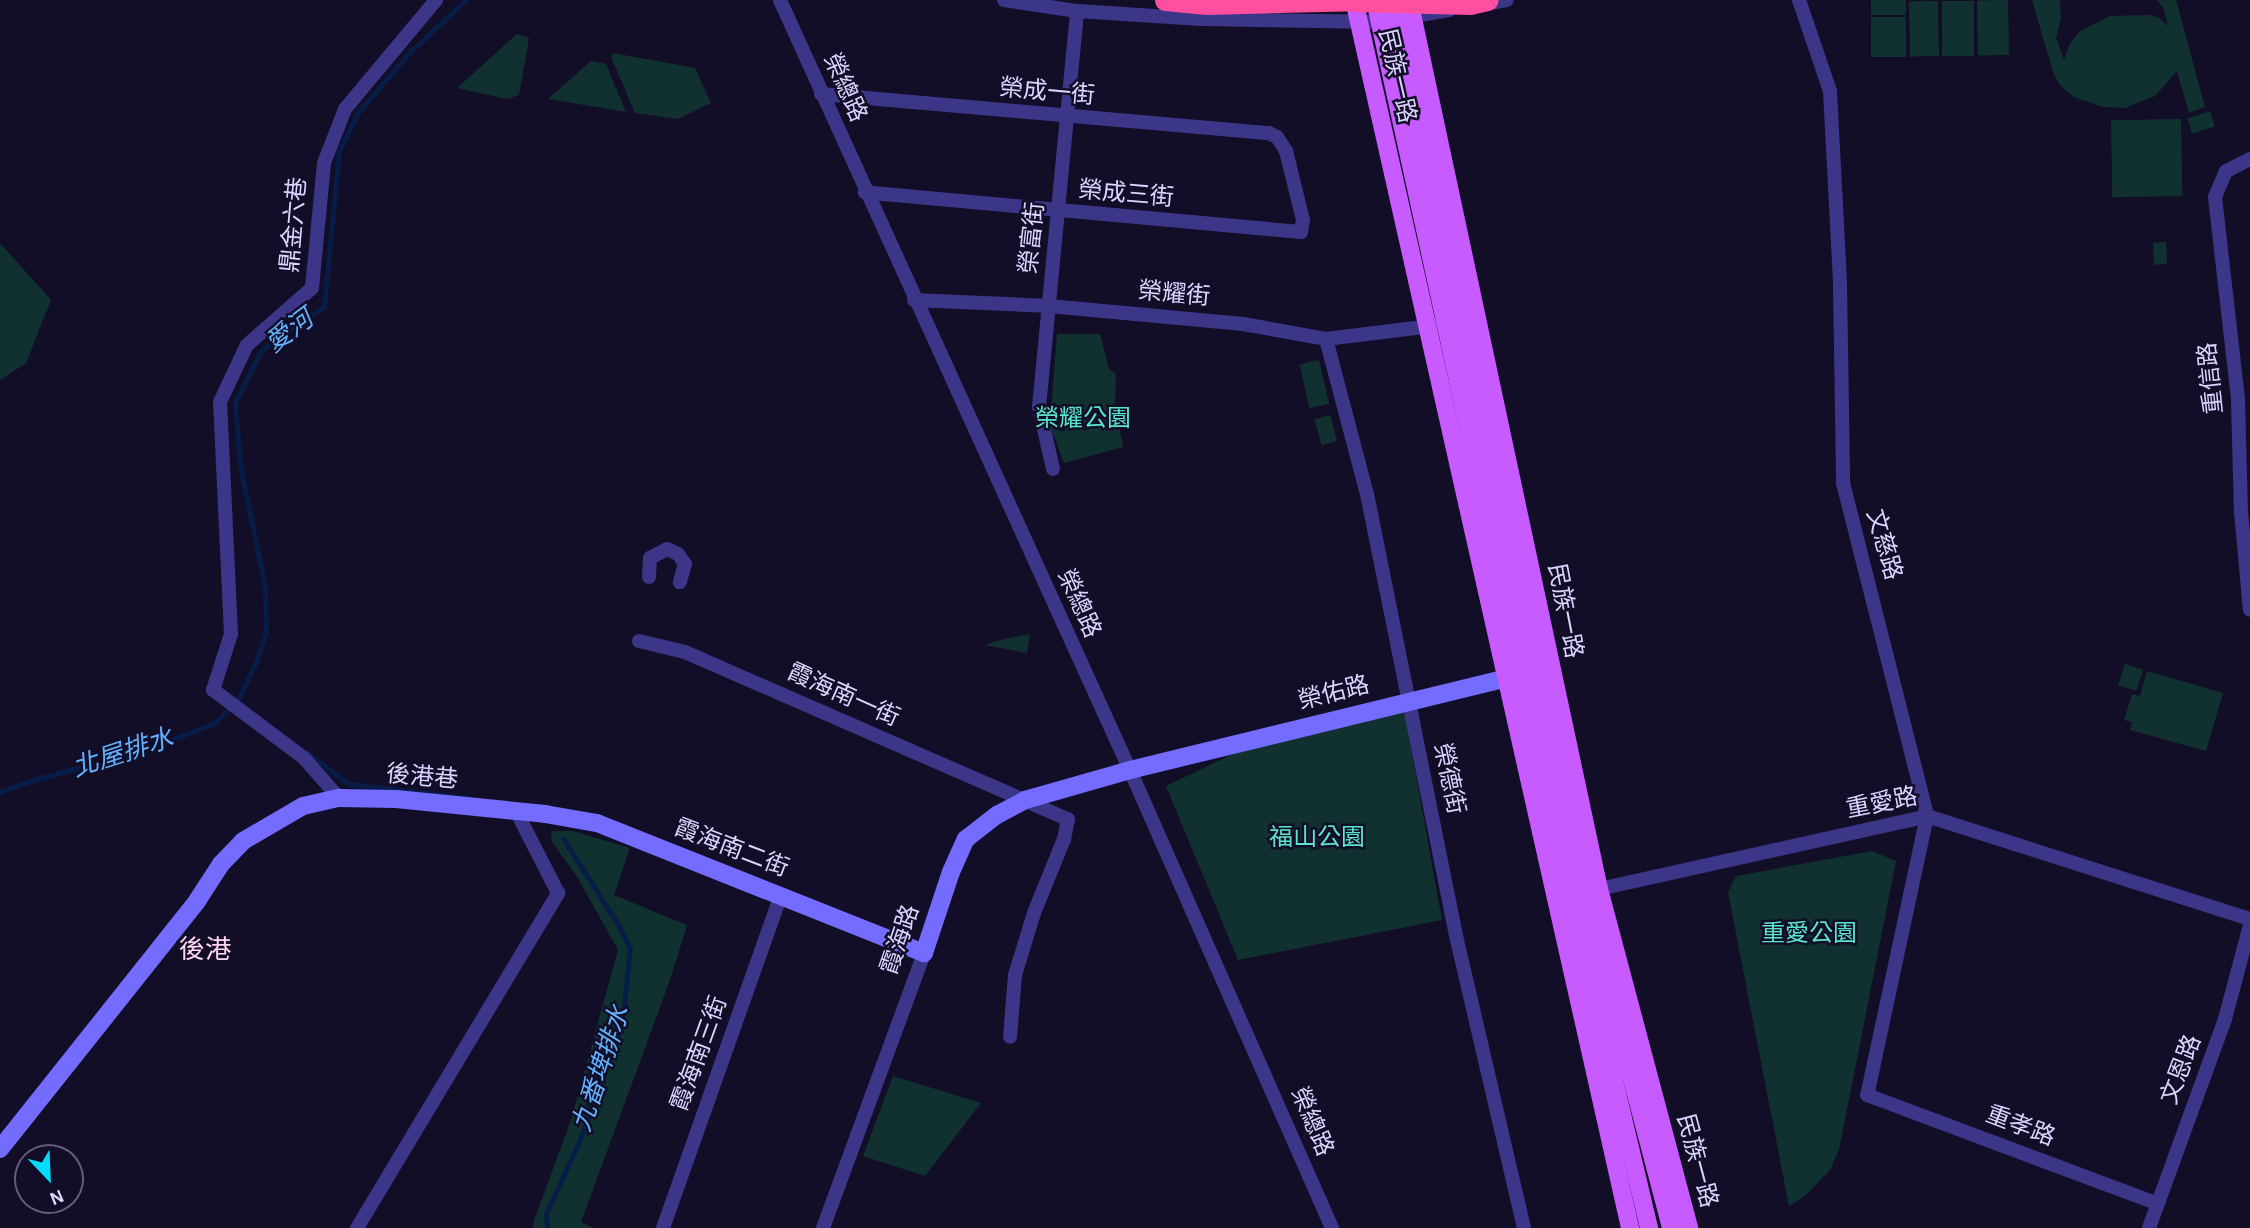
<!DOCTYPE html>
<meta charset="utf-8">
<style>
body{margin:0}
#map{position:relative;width:2250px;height:1228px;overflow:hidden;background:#130e27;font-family:"Alegreya Sans","Noto Sans TC",sans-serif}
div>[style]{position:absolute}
.green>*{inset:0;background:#113131;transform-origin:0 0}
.stream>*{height:4.5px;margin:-2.25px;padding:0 2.25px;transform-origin:2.25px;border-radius:2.25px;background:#071c47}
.street>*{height:14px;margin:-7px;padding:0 7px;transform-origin:7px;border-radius:7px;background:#3c3689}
.secondary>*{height:18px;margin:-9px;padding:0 9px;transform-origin:9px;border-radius:9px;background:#746bff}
.primary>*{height:18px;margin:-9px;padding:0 9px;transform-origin:9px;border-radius:9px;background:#c75bff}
.highway>*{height:21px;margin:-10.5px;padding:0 10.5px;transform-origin:10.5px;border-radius:10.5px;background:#ff4f9e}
span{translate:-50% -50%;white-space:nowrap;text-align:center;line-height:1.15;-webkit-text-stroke:5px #130e27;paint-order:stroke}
.street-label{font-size:24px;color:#dad4ff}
.park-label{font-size:24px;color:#59e6c8}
.water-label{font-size:26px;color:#62b1ff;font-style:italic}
.neighbourhood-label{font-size:26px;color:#ffd6ef}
.north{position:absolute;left:14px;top:1144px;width:70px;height:70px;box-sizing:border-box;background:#130e27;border:2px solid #635d7d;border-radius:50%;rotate:157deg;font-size:19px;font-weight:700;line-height:28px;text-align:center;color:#dad4ff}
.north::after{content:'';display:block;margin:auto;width:24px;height:32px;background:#0df;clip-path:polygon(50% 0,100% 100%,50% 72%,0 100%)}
</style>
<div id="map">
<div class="green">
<div style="left:1871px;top:0;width:35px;height:15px"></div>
<div style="left:2008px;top:0;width:55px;height:31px;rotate:89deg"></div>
<div style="clip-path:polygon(2032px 0,2060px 0,2061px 19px,2056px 38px,2064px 60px,2070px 43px,2080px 31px,2110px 16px,2150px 15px,2159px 18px,2168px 26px,2164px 9px,2157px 0,2176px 0,2205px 107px,2189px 113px,2177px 71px,2155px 96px,2125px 108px,2103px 107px,2074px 97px,2059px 84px,2054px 75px)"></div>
<div style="left:1938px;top:1px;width:55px;height:29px;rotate:89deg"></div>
<div style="left:1942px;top:1px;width:32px;height:55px"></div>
<div style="left:1871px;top:17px;width:35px;height:40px"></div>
<div style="clip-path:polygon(517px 34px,529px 38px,519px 95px,507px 99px,457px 88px)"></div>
<div style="clip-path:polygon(613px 53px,695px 68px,711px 103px,678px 119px,635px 113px,611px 57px)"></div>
<div style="clip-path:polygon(591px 61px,606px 64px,626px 112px,548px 99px)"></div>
<div style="left:2210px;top:111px;width:16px;height:24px;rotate:72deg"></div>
<div style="left:2181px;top:119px;width:77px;height:70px;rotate:89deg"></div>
<div style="left:2166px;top:242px;width:22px;height:13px;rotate:87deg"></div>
<div style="clip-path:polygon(0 243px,51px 300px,26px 363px,0 380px)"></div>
<div style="clip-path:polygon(1057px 334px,1100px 334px,1109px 369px,1116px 373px,1115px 406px,1123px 447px,1064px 463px,1050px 425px)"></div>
<div style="left:1319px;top:360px;width:45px;height:20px;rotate:77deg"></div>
<div style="left:1330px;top:415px;width:27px;height:16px;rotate:75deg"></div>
<div style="clip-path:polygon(1030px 634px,1027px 653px,985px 645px,1004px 639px)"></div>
<div style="left:2125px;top:664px;width:19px;height:22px;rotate:18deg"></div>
<div style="clip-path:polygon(2147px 671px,2223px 693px,2206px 751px,2130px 730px,2132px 722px,2124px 720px,2132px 694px,2140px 696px)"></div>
<div style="clip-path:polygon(1404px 709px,1442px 920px,1238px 960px,1166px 786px,1237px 752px)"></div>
<div style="clip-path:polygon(551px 831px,573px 831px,630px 848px,614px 895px,687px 925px,670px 980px,581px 1222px,594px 1228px,533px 1228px,533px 1223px,571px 1120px,618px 950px,576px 875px,552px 842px)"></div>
<div style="clip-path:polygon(1872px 851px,1896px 861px,1839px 1150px,1830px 1170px,1805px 1196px,1789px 1206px,1728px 892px,1736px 876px)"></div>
<div style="clip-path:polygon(893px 1076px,981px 1103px,925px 1176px,863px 1156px)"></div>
</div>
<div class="stream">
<div style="left:308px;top:753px;width:51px;rotate:37.1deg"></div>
<div style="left:349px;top:784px;width:122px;rotate:6.6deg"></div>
<div style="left:0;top:792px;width:35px;rotate:-20deg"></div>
<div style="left:33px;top:780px;width:116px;rotate:-15deg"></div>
<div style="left:145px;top:750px;width:75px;rotate:-21.1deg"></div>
<div style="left:215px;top:723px;width:33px;rotate:-45deg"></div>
<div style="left:238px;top:700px;width:42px;rotate:-64.7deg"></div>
<div style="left:256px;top:662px;width:32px;rotate:-72deg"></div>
<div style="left:266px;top:632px;width:44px;rotate:-91.3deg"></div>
<div style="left:265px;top:588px;width:126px;rotate:-101.5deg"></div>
<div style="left:240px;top:465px;width:62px;rotate:-94.6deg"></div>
<div style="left:235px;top:403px;width:58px;rotate:-63.4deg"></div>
<div style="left:261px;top:351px;width:28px;rotate:-39deg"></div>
<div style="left:283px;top:333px;width:49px;rotate:-32.4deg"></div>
<div style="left:324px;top:307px;width:156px;rotate:-84.5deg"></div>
<div style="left:339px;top:152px;width:42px;rotate:-64.7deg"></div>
<div style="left:357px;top:114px;width:80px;rotate:-49.6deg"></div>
<div style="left:409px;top:53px;width:78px;rotate:-42.9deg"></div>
<div style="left:547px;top:1228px;width:14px;rotate:-94deg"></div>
<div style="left:546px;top:1214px;width:79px;rotate:-65.4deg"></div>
<div style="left:579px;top:1142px;width:126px;rotate:-70deg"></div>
<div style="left:622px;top:1024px;width:75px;rotate:-83.9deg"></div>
<div style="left:630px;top:949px;width:25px;rotate:-116deg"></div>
<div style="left:619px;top:926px;width:103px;rotate:-122.8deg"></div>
</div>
<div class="street">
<div style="left:780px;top:0;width:846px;rotate:65.56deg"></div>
<div style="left:1130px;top:770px;width:501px;rotate:66.2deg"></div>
<div style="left:1004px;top:0;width:74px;rotate:8.6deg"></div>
<div style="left:1077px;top:11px;width:124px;rotate:3.7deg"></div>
<div style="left:1201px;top:19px;width:178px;rotate:1deg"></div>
<div style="left:1379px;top:22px;width:71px;rotate:-9.7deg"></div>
<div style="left:1799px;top:0;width:96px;rotate:71.2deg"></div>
<div style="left:1830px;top:91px;width:193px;rotate:87deg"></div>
<div style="left:1840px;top:284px;width:199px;rotate:89.1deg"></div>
<div style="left:1843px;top:483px;width:343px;rotate:75.8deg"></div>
<div style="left:1927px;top:816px;width:285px;rotate:102.1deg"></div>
<div style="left:1867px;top:1095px;width:309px;rotate:20.5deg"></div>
<div style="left:1479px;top:5px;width:28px;rotate:-10deg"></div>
<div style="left:821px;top:94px;width:450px;rotate:5deg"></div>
<div style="left:1269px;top:133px;width:9px;rotate:27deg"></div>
<div style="left:1277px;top:137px;width:17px;rotate:57deg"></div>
<div style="left:1286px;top:151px;width:71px;rotate:76.2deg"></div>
<div style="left:1303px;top:220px;width:12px;rotate:99deg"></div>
<div style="left:1301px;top:232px;width:438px;rotate:-174.8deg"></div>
<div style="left:2250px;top:159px;width:27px;rotate:153deg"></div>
<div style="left:2226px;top:171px;width:28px;rotate:113deg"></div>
<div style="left:2215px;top:197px;width:203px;rotate:83.5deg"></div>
<div style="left:2238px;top:399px;width:113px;rotate:88.5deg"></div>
<div style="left:2241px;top:512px;width:98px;rotate:84.8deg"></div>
<div style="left:914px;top:300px;width:135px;rotate:2.5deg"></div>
<div style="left:1049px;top:306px;width:195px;rotate:5.3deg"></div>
<div style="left:1243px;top:324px;width:84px;rotate:10.2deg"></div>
<div style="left:1326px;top:339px;width:131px;rotate:-7deg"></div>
<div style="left:1326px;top:339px;width:160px;rotate:75.2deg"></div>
<div style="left:1367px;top:494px;width:455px;rotate:78.6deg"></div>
<div style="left:1457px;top:940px;width:296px;rotate:76.9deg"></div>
<div style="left:1053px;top:469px;width:64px;rotate:-102.7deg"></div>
<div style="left:1039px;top:407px;width:398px;rotate:-84.5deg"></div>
<div style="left:649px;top:577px;width:19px;rotate:-87deg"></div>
<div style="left:650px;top:558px;width:19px;rotate:-28deg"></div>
<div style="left:667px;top:549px;width:12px;rotate:24deg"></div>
<div style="left:678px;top:554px;width:12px;rotate:55deg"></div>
<div style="left:685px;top:564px;width:19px;rotate:106deg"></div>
<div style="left:639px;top:641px;width:47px;rotate:13.4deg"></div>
<div style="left:685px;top:652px;width:418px;rotate:23.6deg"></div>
<div style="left:1068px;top:819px;width:20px;rotate:101deg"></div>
<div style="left:1064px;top:839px;width:80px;rotate:112.1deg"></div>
<div style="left:1034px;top:913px;width:65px;rotate:107deg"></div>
<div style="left:1015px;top:975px;width:62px;rotate:94.6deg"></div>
<div style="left:339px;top:798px;width:53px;rotate:-131.2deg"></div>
<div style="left:304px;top:758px;width:114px;rotate:-143.2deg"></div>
<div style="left:213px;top:690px;width:59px;rotate:-72.2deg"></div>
<div style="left:231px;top:634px;width:232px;rotate:-92.7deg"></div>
<div style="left:220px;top:402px;width:63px;rotate:-64.7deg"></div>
<div style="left:247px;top:345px;width:86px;rotate:-41.2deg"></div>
<div style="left:312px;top:288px;width:126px;rotate:-84.5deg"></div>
<div style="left:324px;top:163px;width:58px;rotate:-68.7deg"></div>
<div style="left:345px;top:109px;width:142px;rotate:-50.1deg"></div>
<div style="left:1590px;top:891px;width:345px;rotate:-12.5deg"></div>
<div style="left:1927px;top:816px;width:339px;rotate:17.7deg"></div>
<div style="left:357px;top:1228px;width:391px;rotate:-59deg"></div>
<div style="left:558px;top:893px;width:92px;rotate:-117.1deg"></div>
<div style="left:663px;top:1228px;width:353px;rotate:-70.5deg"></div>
<div style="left:823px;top:1228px;width:293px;rotate:-69.8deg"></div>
<div style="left:2149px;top:1228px;width:222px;rotate:-70deg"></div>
<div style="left:2225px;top:1019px;width:97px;rotate:-75.1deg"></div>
</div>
<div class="secondary">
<div style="left:0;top:1149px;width:317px;rotate:-51.5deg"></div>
<div style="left:197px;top:901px;width:44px;rotate:-57deg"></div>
<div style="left:221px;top:864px;width:32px;rotate:-46deg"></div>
<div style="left:243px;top:841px;width:69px;rotate:-30.3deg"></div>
<div style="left:303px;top:806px;width:37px;rotate:-13deg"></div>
<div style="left:339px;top:798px;width:57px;rotate:1deg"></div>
<div style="left:396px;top:799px;width:150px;rotate:5.7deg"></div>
<div style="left:545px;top:814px;width:53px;rotate:9.8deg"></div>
<div style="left:597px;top:823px;width:352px;rotate:21.7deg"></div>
<div style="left:924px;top:953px;width:85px;rotate:-71.6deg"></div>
<div style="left:951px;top:872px;width:36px;rotate:-66deg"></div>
<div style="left:966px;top:839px;width:39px;rotate:-38deg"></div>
<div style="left:997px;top:815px;width:32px;rotate:-28deg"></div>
<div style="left:1025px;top:800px;width:109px;rotate:-15.9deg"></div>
<div style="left:1130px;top:770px;width:400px;rotate:-13.7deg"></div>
</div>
<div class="primary">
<div style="left:1354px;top:0;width:1259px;rotate:77.33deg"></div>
<div style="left:1375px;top:0;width:478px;rotate:77.7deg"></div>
<div style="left:1477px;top:467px;width:238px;rotate:78.6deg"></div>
<div style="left:1524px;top:700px;width:543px;rotate:76.68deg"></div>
<div style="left:1393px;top:0;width:912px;rotate:77.98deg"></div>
<div style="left:1583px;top:892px;width:347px;rotate:75.3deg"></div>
<div style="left:1409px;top:0;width:909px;rotate:77.94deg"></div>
<div style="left:1599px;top:889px;width:351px;rotate:75.1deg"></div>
</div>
<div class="highway">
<div style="left:1165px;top:0;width:42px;rotate:5.4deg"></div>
<div style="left:1207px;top:4px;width:157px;rotate:-1.5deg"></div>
<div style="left:1356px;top:1px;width:114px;rotate:1.5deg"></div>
<div style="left:1470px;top:4px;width:18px;rotate:-13deg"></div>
</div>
<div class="street-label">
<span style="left:1396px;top:76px;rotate:77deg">民族一路</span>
<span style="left:844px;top:88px;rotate:66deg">榮總路</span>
<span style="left:1047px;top:93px;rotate:5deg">榮成一街</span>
<span style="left:1126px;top:195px;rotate:5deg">榮成三街</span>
<span style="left:295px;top:225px;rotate:-85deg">鼎金六巷</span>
<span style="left:1033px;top:238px;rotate:-84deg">榮富街</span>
<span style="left:1174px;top:295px;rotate:5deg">榮耀街</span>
<span style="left:2212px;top:378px;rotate:-96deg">重信路</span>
<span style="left:1883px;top:545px;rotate:74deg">文慈路</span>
<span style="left:1078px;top:604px;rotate:66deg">榮總路</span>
<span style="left:1564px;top:611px;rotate:79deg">民族一路</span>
<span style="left:1334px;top:694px;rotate:-14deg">榮佑路</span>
<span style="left:843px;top:696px;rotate:24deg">霞海南一街</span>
<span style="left:422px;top:778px;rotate:5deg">後港巷</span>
<span style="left:1448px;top:779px;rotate:78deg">榮德街</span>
<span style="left:1882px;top:804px;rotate:-11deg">重愛路</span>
<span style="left:731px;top:849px;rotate:21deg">霞海南二街</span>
<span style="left:901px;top:940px;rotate:-71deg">霞海路</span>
<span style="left:700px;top:1054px;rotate:-70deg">霞海南三街</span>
<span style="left:2182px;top:1070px;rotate:-69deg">文恩路</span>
<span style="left:1311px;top:1122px;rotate:67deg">榮總路</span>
<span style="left:2020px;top:1127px;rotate:21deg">重孝路</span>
<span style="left:1696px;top:1161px;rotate:75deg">民族一路</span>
</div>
<div class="park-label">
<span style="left:1083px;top:420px">榮耀公園</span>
<span style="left:1317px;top:839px">福山公園</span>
<span style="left:1809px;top:935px">重愛公園</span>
</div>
<div class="water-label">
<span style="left:290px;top:332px;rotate:-37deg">愛河</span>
<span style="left:123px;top:754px;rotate:-18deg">北屋排水</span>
<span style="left:602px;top:1069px;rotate:-72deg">九番埤排水</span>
</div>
<div class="neighbourhood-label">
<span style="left:205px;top:951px">後港</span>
</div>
<div class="north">N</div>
</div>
